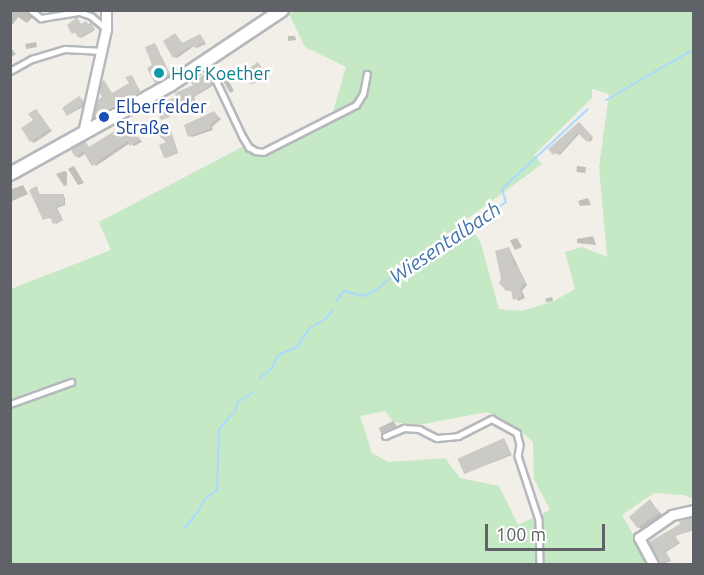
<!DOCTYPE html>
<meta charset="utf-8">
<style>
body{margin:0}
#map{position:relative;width:704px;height:575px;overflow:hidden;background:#f1efe8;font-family:Ubuntu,sans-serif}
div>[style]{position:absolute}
.green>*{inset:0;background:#c5e8c5}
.shadow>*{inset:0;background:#0003;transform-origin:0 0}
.stream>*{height:2px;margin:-1px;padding:0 1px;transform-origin:1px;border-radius:1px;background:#aadaff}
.building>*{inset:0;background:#cccac5;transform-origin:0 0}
.roads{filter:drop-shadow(2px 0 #b5b8bc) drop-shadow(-2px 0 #b5b8bc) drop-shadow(0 2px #b5b8bc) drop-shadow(0 -2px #b5b8bc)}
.service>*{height:4.5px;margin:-2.25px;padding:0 2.25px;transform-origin:2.25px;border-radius:2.25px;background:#fff}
.minor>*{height:9px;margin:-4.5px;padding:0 4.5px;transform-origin:4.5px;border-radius:4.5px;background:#fff}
.secondary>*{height:12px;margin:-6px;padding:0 6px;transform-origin:6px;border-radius:6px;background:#fff}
.dots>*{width:16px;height:16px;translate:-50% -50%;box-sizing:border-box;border:3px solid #fff;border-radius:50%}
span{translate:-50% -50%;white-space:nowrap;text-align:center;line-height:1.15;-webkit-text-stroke:5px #fff;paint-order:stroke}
.culture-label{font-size:18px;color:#0d838f}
.left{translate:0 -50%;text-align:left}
.transit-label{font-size:18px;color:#164399}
.water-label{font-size:20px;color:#4174aa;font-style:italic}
.frame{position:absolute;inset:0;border:12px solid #5f6368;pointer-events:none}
.scale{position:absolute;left:485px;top:524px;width:120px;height:27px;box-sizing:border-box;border:3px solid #5f6368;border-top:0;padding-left:8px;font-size:18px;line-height:21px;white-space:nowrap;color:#5f6368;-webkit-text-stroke:4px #fff;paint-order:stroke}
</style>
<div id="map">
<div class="green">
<div style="clip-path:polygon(evenodd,294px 11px,693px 11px,693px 499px,684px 495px,654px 493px,622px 515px,650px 564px,12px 564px,11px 409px,40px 397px,37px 389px,11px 400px,11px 289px,111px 250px,99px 222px,244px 146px,250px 143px,263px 150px,332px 115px,346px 67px,305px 47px,289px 14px,294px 11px,592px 89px,609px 94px,599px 167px,607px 257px,582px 247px,565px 252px,575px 289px,554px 301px,522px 311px,499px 309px,481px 244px,467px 219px,542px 164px,534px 155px,592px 98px,592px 89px,294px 11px,385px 411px,393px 422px,418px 425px,487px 412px,518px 428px,533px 442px,534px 479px,550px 510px,518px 525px,499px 486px,460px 478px,445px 458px,388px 462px,372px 453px,360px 416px,385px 411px)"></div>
</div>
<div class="shadow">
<div style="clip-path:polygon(10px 10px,29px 10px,32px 18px,27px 23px,18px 17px,13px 24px,10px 22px)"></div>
<div style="clip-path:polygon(77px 19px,82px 25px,91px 24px,95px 30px,81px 38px,77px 33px,73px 33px)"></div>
<div style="clip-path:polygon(175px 35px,183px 44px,200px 35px,206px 44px,197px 48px,194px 46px,177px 58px,174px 57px)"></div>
<div style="clip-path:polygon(288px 36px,295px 36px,296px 40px,288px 41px)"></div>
<div style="left:36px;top:42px;width:5px;height:11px;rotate:79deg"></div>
<div style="clip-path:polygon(155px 44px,171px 76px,158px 84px,154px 66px)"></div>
<div style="clip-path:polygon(10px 47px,16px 54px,10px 58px)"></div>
<div style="clip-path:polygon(259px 65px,267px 76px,253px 84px,251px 83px)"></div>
<div style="clip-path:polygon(207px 75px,214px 85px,194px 97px,197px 105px,162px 119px,178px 98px)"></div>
<div style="clip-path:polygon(132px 76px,140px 91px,95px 116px,104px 98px,104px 82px,112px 94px,131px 84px)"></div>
<div style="clip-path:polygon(227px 78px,234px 91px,230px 93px,222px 79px)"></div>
<div style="clip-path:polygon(81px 99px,84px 102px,83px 107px,68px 115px)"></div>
<div style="clip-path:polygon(36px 110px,52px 131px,34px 143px,31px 141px)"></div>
<div style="clip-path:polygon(214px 113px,221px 119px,212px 127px,213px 130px,192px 137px,189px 135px)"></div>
<div style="clip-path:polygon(129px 124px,142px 142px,134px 146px,130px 143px,96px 166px,86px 153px,79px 158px,76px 156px,85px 143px,90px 148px)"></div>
<div style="clip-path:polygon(581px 124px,593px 139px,590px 142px,580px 133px,560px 155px,551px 149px)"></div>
<div style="clip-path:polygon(168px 134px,172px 134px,178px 153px,166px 158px)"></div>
<div style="clip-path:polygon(74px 166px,84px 183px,78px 185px,68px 169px)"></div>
<div style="left:577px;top:166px;width:9px;height:6px;rotate:6deg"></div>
<div style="clip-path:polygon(64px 171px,67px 172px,67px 185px,64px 186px,56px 174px)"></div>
<div style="clip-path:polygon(23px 185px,28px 194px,10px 202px,12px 189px)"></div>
<div style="clip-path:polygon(37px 188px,40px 195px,65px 197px,65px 205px,57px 208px,63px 220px,56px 224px,51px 218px,44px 219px)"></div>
<div style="clip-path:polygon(588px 198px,591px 205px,580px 206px,578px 201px)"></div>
<div style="clip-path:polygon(593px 236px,596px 245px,577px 243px,577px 239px)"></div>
<div style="clip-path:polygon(517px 238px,522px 247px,515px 250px,510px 240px)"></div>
<div style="clip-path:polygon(509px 248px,527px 285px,522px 291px,525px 298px,518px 301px,513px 292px,507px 290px)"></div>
<div style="left:552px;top:297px;width:4px;height:7px;rotate:76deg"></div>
<div style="clip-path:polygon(393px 421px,397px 426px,381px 433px,379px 428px)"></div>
<div style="clip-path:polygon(504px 440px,512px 455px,466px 473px)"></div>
<div style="clip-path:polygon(650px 501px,662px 515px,641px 529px,638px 527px)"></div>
<div style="clip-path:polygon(694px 519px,694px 530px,675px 536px,680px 543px,666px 552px,671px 561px,662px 564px,651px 542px)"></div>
</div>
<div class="stream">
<div style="left:606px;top:100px;width:102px;rotate:-30.1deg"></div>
<div style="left:494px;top:211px;width:15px;rotate:-37deg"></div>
<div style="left:506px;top:202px;width:14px;rotate:-107deg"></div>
<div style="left:502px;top:189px;width:117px;rotate:-42.9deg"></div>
<div style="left:336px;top:301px;width:13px;rotate:-51deg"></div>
<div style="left:344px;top:291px;width:20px;rotate:15deg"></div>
<div style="left:363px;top:296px;width:14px;rotate:-25deg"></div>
<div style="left:376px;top:290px;width:54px;rotate:-39deg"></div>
<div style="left:418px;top:256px;width:45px;rotate:-34deg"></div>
<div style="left:455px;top:231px;width:32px;rotate:-26deg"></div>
<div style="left:260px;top:378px;width:16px;rotate:-40deg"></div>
<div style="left:272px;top:368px;width:14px;rotate:-65deg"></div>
<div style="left:278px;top:355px;width:21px;rotate:-23deg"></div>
<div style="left:297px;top:347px;width:23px;rotate:-56deg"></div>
<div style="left:310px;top:328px;width:20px;rotate:-30deg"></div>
<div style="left:327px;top:318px;width:9px;rotate:-54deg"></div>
<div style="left:184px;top:528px;width:23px;rotate:-49deg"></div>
<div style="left:199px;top:511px;width:12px;rotate:-66deg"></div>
<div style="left:204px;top:500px;width:16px;rotate:-38deg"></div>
<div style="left:217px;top:490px;width:61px;rotate:-88.1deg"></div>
<div style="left:219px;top:429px;width:24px;rotate:-48deg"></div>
<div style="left:235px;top:411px;width:9px;rotate:-72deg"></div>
<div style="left:238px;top:402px;width:17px;rotate:-33deg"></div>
</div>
<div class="building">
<div style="clip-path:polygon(77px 17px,81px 24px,86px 21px,88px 24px,91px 23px,95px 29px,78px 38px,75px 32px,72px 34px,67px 25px)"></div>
<div style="clip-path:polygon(175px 33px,182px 43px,200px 34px,205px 42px,194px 48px,193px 45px,173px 58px,163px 41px)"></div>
<div style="clip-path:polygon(155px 43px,170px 75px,155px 84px,147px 68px,152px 65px,145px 47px)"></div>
<div style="clip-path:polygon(258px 62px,267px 75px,250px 84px,242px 73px)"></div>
<div style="clip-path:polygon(207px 73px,213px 84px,193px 96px,196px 104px,169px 114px,170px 117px,161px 120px,155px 105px,176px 97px,175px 93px,193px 85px,191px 82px)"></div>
<div style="clip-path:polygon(132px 75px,139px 90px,94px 117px,97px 100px,102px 97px,99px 92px,101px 82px,104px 80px,112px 93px,129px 83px,125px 77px)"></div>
<div style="clip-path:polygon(79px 96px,83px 100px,82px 106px,67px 116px,62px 108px)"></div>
<div style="clip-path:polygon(36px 109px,50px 129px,30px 142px,21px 128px,33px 120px,28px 114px)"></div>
<div style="clip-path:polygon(214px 111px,219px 117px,210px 125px,211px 128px,188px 137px,184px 125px)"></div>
<div style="clip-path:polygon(129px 122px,140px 140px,130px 146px,127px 141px,92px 166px,83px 152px,75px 157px,71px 150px,85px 141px,89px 147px)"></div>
<div style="clip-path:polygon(579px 122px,593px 137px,587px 142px,578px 133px,558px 155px,555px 153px,553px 155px,548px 149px)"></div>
<div style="clip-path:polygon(158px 124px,168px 133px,171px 131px,177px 153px,164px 158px,159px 145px,166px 142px,153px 130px)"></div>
<div style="clip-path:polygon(37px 186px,39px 194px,64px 194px,64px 204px,56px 207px,62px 220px,53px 224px,50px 217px,43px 220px,29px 190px)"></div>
<div style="clip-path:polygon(509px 247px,514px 266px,517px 265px,525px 283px,520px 289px,522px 297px,513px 300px,511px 290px,506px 291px,499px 283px,501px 278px,495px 251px)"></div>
<div style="left:504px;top:438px;width:17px;height:51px;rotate:66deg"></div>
<div style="clip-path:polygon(650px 499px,659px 513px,637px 528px,629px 517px)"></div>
<div style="clip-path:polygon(693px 517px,693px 529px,675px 536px,679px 542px,665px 551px,670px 559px,661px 564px,649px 542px,680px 524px,679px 521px)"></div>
</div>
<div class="roads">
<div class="service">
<div style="left:31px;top:10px;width:13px;rotate:39deg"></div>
<div style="left:41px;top:18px;width:39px;rotate:-9deg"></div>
<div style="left:80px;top:12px;width:12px;rotate:20deg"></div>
<div style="left:91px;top:16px;width:17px;rotate:40deg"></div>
<div style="left:207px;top:61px;width:84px;rotate:64.7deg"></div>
<div style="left:243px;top:137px;width:12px;rotate:59deg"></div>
<div style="left:249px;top:147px;width:8px;rotate:30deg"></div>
<div style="left:256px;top:151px;width:7px;rotate:8deg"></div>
<div style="left:263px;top:152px;width:104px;rotate:-26.8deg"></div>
<div style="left:356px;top:105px;width:13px;rotate:-58deg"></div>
<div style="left:363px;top:94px;width:20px;rotate:-79deg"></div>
<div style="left:10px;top:71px;width:25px;rotate:-29deg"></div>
<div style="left:32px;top:59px;width:34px;rotate:-17deg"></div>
<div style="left:65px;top:49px;width:37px;rotate:3deg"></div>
<div style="left:10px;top:404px;width:65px;rotate:-19.8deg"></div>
<div style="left:385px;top:436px;width:21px;rotate:-23deg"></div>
<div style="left:404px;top:428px;width:15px;rotate:4deg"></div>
<div style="left:419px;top:429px;width:20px;rotate:27deg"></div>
<div style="left:437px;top:438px;width:21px;rotate:-5deg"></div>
<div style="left:458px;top:436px;width:38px;rotate:-27deg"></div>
<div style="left:492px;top:419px;width:29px;rotate:29deg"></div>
<div style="left:517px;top:433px;width:12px;rotate:76deg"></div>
<div style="left:520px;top:445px;width:11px;rotate:100deg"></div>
<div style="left:518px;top:456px;width:67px;rotate:71.8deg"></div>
<div style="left:539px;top:520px;width:44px;rotate:88.7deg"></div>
</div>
<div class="minor">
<div style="left:83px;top:133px;width:107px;rotate:-77.5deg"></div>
<div style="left:106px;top:29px;width:19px;rotate:-90deg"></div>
<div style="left:653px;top:564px;width:30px;rotate:-118deg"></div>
<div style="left:639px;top:538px;width:40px;rotate:-34.9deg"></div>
<div style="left:672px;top:515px;width:23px;rotate:-13deg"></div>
</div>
<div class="secondary">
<div style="left:10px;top:174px;width:183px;rotate:-29.1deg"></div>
<div style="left:170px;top:85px;width:135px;rotate:-33.8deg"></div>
</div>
</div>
<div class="dots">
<div style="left:159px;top:73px;background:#0f9aa8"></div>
<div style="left:104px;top:117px;background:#1a4fb4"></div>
</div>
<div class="culture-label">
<span class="left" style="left:171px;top:73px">Hof Koether</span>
</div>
<div class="transit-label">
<span class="left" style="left:116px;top:117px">Elberfelder<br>Straße</span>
</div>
<div class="water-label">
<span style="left:445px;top:242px;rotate:-34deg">Wiesentalbach</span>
</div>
<div class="frame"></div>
<div class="scale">100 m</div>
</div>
